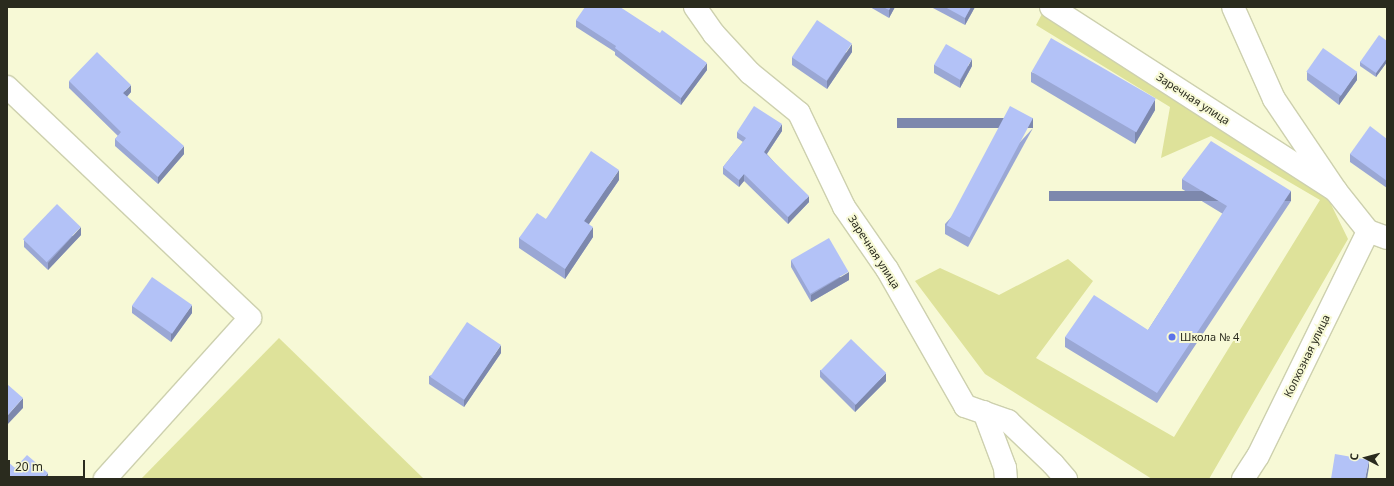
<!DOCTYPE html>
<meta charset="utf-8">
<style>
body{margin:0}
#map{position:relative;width:1394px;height:486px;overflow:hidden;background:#f7f9d6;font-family:"Noto Sans",sans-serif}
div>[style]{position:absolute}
.green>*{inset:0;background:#dee29a}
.roads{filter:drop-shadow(1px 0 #cdd0ae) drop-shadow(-1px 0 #cdd0ae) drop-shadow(0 1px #cdd0ae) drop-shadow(0 -1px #cdd0ae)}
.minor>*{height:22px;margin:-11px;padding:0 11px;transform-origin:11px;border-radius:11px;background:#fff}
.wall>*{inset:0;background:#9aa7d4}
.shaded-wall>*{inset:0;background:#7d88ad;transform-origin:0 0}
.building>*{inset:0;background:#b3c2f7;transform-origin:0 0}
.dots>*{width:11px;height:11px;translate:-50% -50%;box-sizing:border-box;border:2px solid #f7f9d6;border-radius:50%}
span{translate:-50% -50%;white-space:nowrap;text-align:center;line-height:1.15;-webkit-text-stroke:4px #f7f9d6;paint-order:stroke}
.street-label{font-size:11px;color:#2a2b1e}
.poi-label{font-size:11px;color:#2a2b1e}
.left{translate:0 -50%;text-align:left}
.frame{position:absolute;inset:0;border:8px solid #2a2b1e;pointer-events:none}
.north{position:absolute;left:1346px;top:438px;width:40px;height:40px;-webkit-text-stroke:3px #f7f9d6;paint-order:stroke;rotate:276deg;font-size:11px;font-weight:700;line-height:16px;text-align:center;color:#2a2b1e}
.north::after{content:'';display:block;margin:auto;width:14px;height:18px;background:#2a2b1e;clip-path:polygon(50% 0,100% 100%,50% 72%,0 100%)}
.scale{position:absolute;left:8px;top:460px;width:77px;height:18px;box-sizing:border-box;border:2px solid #2a2b1e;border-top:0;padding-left:5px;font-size:12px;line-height:14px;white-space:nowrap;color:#2a2b1e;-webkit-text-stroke:3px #f7f9d6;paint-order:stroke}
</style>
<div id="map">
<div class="green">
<div style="clip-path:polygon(1043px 12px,1326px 194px,1348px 239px,1209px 479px,1152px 479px,985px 374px,915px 281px,940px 268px,999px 295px,1068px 259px,1093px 281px,1036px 358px,1174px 437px,1320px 200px,1211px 136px,1161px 158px,1170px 107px,1036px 25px)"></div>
<div style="clip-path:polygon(279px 338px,424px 479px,141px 479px)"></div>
</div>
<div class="roads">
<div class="minor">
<div style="left:695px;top:7px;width:33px;rotate:55deg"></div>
<div style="left:714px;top:34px;width:53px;rotate:47.3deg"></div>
<div style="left:750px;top:73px;width:63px;rotate:39.2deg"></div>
<div style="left:799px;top:113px;width:104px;rotate:64.4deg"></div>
<div style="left:844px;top:207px;width:75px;rotate:55.3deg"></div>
<div style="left:887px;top:269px;width:158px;rotate:60.3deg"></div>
<div style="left:965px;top:406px;width:46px;rotate:19.2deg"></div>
<div style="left:1008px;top:421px;width:62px;rotate:43.7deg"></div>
<div style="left:1053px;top:464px;width:20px;rotate:49deg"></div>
<div style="left:1051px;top:7px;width:339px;rotate:32.8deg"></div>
<div style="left:1233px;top:7px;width:101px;rotate:66deg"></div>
<div style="left:1274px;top:99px;width:111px;rotate:56deg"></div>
<div style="left:1336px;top:191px;width:51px;rotate:51.3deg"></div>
<div style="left:1368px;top:231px;width:20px;rotate:20deg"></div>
<div style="left:7px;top:87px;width:335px;rotate:43.5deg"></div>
<div style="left:250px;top:318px;width:217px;rotate:132deg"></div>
<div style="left:984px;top:412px;width:60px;rotate:69.4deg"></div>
<div style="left:1005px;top:468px;width:11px;rotate:85deg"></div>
<div style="left:1243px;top:479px;width:27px;rotate:-57deg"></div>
<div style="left:1258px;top:456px;width:250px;rotate:-63.9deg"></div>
</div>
</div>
<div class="wall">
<div style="clip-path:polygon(870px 7px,895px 7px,889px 18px)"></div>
<div style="clip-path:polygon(931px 7px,975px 7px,965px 25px)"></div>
<div style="clip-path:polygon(576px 20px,707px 70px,681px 105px,615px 55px,615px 52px,576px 27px)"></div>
<div style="clip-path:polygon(1387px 41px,1387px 62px,1376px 77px,1360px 66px,1360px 62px)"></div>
<div style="clip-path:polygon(852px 52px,827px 89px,792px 65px,792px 57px)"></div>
<div style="clip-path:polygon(934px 65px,972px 66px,960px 88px,934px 73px)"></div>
<div style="clip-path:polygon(1031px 72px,1155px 110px,1135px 144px,1031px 82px)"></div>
<div style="clip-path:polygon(1307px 72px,1357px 80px,1339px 105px,1307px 80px)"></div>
<div style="clip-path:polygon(69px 81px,131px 92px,127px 97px,184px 154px,158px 184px,115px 146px,115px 139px,118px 136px,69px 88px)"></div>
<div style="clip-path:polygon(1033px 128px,968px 247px,945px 234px,945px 224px)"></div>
<div style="clip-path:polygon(782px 131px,767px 154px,809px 202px,788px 224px,744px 181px,739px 187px,723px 174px,723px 167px,743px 142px,737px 138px,737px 132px)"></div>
<div style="clip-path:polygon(1387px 139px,1387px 188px,1350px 162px,1350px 154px)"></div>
<div style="clip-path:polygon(1182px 179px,1291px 201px,1157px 403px,1065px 347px,1065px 337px,1148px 330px,1223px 214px,1182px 189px)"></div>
<div style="clip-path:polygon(619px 180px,589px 224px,593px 237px,565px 279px,519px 248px,519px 238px,546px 219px)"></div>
<div style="clip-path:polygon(81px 235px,48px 270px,24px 247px,24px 240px)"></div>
<div style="clip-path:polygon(791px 260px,849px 280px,811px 302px,791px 267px)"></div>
<div style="clip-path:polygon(132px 306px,192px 313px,171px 342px,132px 313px)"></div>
<div style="clip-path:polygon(501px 353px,464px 407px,429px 384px,429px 376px)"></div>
<div style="clip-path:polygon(820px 370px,886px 381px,855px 412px,820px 377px)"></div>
</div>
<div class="shaded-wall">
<div style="clip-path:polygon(891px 7px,895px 7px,889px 18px,889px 10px)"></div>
<div style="clip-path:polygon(971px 7px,975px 7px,965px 25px,965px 18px)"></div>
<div style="clip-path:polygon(852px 44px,852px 52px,827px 89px,827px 81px)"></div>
<div style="clip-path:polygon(1387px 58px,1387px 62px,1376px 77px,1376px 73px)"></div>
<div style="clip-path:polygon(972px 59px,972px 66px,960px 88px,960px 81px)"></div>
<div style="clip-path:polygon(707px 63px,707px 70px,681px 105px,681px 98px)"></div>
<div style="clip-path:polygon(1357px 72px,1357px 80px,1339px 105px,1339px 98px)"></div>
<div style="clip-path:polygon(131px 85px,131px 92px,123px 101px,123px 93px)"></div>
<div style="clip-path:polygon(1155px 99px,1155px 110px,1135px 144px,1135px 133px)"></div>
<div style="left:1033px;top:118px;width:10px;height:136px;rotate:90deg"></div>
<div style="clip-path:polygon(782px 124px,782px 131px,764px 158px,764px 152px)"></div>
<div style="clip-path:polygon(184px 146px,184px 154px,158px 184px,158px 177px)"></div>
<div style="clip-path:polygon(619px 170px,619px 180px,584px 231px,584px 221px)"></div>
<div style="clip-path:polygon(744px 174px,744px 181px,739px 187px,739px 180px)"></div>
<div style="left:1291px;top:191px;width:10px;height:242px;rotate:90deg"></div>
<div style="clip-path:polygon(809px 196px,809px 202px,788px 224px,788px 217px)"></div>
<div style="clip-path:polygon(81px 227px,81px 235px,48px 270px,48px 263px)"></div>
<div style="clip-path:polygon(593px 227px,593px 237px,565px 279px,565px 269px)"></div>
<div style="clip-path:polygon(849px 272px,849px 280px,811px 302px,811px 295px)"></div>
<div style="clip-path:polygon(192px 305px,192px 313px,171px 342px,171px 334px)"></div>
<div style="clip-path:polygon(501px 345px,501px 353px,464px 407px,464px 400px)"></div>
<div style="clip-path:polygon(886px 373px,886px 381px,855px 412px,855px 405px)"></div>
<div style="clip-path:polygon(23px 398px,23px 408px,7px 425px,7px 416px)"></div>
<div style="clip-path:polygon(1369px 460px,1369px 467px,1367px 479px,1365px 479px)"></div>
<div style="clip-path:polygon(48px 473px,48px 479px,43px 479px)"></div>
</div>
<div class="building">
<div style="clip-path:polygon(585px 7px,620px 7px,660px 33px,662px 30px,707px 63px,681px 98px,615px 48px,616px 46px,576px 20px)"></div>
<div style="clip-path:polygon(883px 7px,891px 7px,889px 10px)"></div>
<div style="clip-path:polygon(945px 7px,971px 7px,965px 18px)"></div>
<div style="left:817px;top:20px;width:42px;height:45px;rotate:34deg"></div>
<div style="clip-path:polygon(1379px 35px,1387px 41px,1387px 58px,1376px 73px,1360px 62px)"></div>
<div style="left:1051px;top:38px;width:121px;height:39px;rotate:30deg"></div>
<div style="left:946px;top:44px;width:30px;height:24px;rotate:30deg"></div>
<div style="left:1323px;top:48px;width:42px;height:29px;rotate:35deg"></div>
<div style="clip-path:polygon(97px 52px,131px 85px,123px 93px,184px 146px,158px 177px,115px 139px,121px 132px,69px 81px)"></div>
<div style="clip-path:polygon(754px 106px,782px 124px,764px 152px,809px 196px,788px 217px,744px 174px,739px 180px,723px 167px,746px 138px,737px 132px)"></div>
<div style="left:1010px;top:106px;width:26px;height:135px;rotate:28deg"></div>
<div style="clip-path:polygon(1370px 126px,1387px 139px,1387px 181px,1350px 154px)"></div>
<div style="clip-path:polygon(1211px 141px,1291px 191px,1157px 393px,1065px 337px,1094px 295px,1148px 330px,1227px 206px,1182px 179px)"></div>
<div style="clip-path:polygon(591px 151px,619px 170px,584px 221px,593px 227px,565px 269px,519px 238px,537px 213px,546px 219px)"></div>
<div style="left:57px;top:204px;width:33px;height:49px;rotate:44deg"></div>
<div style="left:829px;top:238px;width:39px;height:44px;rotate:60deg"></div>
<div style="left:152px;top:277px;width:49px;height:35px;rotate:35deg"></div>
<div style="left:467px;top:322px;width:41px;height:66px;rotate:34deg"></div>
<div style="left:851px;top:339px;width:49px;height:44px;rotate:44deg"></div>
<div style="clip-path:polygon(7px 384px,23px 398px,7px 416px)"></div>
<div style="clip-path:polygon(1335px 454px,1369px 460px,1365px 479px,1331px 479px)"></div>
<div style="clip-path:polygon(27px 455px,48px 473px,43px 479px,7px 479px,7px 461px,15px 468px)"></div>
</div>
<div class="dots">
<div style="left:1172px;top:337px;background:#5c72e9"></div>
</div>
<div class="street-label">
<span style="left:1193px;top:99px;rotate:33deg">Заречная улица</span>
<span style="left:874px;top:252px;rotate:57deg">Заречная улица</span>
<span style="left:1307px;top:356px;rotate:-64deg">Колхозная улица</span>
</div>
<div class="poi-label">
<span class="left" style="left:1180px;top:337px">Школа № 4</span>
</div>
<div class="frame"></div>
<div class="north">С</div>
<div class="scale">20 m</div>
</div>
